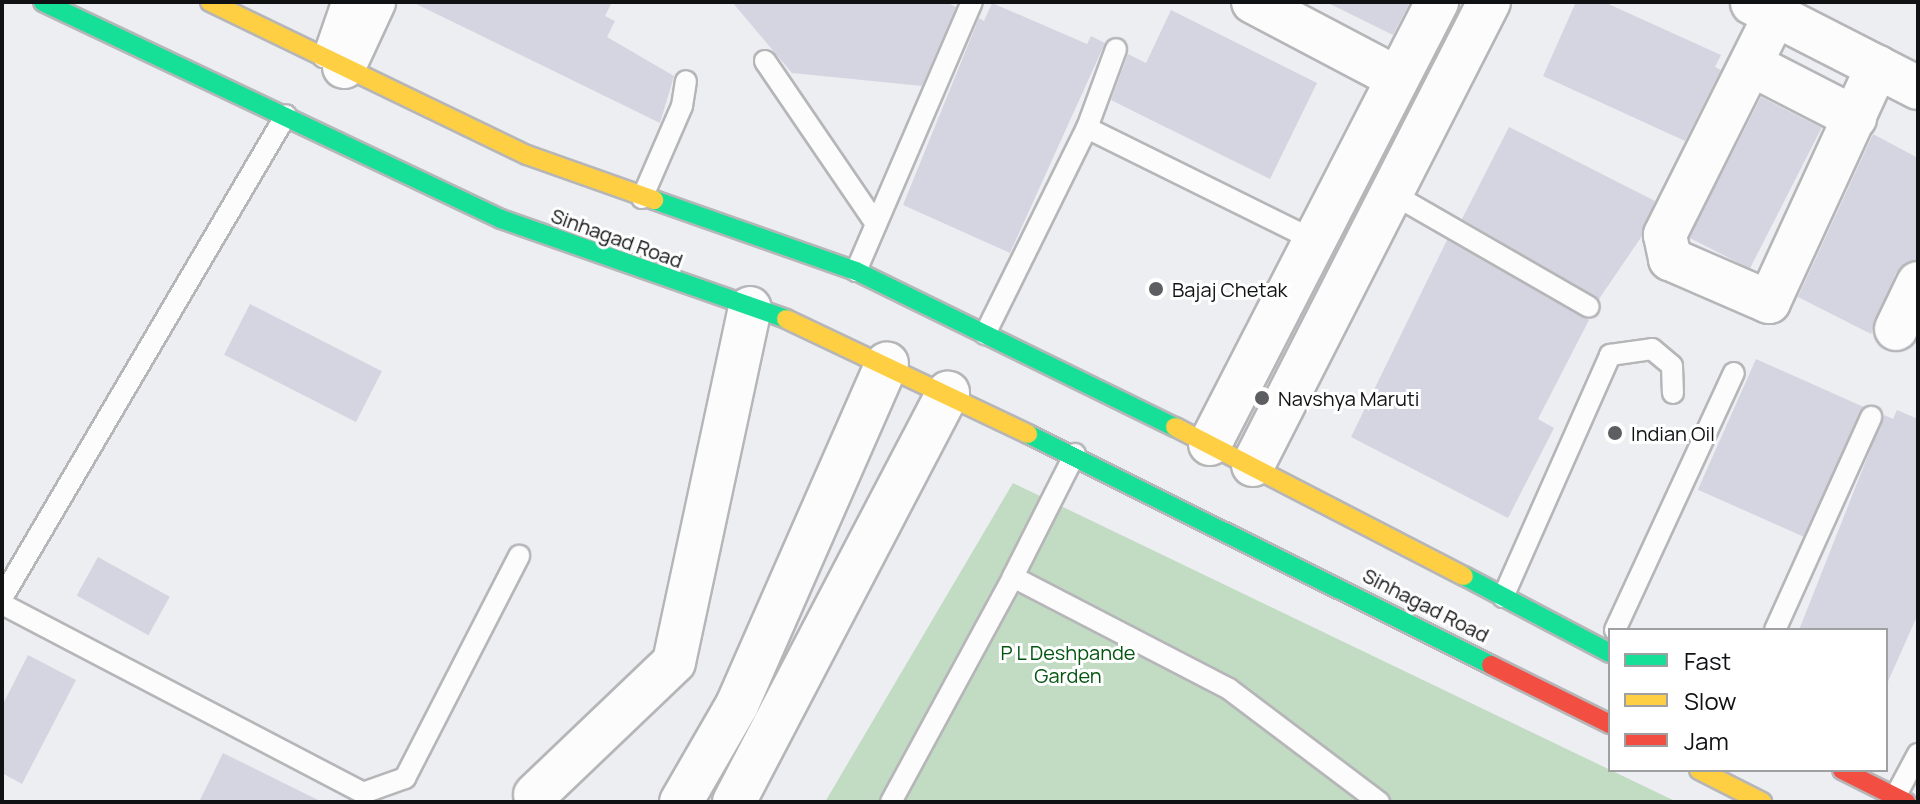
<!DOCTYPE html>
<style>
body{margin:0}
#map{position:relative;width:1920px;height:804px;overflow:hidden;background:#edeef2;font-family:Manrope,sans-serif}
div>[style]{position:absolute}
.green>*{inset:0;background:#c2dcc3}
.building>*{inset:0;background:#d4d5e1;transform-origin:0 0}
.roads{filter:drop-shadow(2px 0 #b6b6b9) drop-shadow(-2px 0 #b6b6b9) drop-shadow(0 2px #b6b6b9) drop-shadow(0 -2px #b6b6b9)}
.lane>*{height:20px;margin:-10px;padding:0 10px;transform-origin:10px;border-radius:10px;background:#fcfcfd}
.street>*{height:42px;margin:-21px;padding:0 21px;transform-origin:21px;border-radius:21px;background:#fcfcfd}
.fast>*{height:18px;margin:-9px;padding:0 9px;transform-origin:9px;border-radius:9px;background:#16e098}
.slow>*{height:18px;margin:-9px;padding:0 9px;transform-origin:9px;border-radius:9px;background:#ffcf43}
.jam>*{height:18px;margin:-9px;padding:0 9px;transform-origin:9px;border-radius:9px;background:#f24e42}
.dots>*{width:22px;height:22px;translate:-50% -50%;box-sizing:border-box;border:4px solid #fff;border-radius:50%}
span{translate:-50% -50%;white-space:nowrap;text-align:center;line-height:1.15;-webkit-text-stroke:6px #fff;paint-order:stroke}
.street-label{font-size:20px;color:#101113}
.poi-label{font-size:20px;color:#101113}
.left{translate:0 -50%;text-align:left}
.park-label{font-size:20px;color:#045510}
.frame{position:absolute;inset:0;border:4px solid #101113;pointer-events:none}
.legend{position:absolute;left:1608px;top:628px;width:280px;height:144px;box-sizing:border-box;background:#fff;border:2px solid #9fa0a1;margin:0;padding:10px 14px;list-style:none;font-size:24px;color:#101113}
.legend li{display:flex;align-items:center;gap:16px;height:40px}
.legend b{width:40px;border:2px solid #9fa0a1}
</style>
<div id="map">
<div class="green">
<div style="clip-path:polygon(1013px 483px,1677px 802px,825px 802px)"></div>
</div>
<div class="building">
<div style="clip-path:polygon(412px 2px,612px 2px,605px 16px,615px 21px,607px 37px,674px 76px,660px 123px)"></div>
<div style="clip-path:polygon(732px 2px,946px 2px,956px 7px,922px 86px,792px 73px)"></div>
<div style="clip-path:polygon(1326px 2px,1410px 2px,1393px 35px)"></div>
<div style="clip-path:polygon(1576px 2px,1604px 2px,1721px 55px,1715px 67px,1721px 70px,1685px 141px,1543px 76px)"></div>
<div style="clip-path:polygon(992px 3px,1087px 44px,1091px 36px,1105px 43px,1010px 253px,903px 205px,979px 18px,984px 21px)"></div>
<div style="clip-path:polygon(1171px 10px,1317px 83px,1270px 179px,1111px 100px,1128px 54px,1146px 63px)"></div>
<div style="left:1761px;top:97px;width:68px;height:158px;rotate:27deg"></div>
<div style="clip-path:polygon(1509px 127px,1655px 201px,1642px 236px,1599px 299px,1462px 219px)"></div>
<div style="clip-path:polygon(1873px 134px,1918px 158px,1918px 259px,1896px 273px,1871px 334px,1798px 297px)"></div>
<div style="clip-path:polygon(1447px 240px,1589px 320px,1538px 419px,1554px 428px,1508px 518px,1351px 437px)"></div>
<div style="left:250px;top:304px;width:148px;height:57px;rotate:27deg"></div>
<div style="left:1756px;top:359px;width:118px;height:143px;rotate:24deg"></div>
<div style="clip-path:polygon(1897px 410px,1918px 419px,1918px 614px,1886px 686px,1886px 630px,1799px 630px,1884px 415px,1893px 419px)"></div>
<div style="left:98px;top:557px;width:82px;height:44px;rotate:29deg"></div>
<div style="clip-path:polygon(28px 655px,76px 680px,22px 784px,2px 773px,2px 706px)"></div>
<div style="clip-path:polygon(223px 753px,322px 802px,199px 802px)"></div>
</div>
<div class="roads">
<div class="lane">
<div style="left:323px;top:57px;width:58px;rotate:-70.9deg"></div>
<div style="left:765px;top:61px;width:197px;rotate:55.7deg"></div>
<div style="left:1087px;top:128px;width:253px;rotate:26.3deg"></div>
<div style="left:1391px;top:193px;width:228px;rotate:29.9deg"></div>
<div style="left:642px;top:198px;width:100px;rotate:-66.5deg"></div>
<div style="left:682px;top:106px;width:25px;rotate:-81deg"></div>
<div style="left:856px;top:271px;width:293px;rotate:-66.7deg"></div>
<div style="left:985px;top:334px;width:230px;rotate:-63.7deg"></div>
<div style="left:1087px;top:128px;width:84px;rotate:-69.8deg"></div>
<div style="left:1075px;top:454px;width:138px;rotate:116.8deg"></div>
<div style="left:1013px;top:577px;width:243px;rotate:27.4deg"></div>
<div style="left:1229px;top:689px;width:188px;rotate:37deg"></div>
<div style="left:1503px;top:597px;width:265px;rotate:-66.1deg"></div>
<div style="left:1610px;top:355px;width:42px;rotate:-8.1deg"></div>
<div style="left:1652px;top:349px;width:26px;rotate:40deg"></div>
<div style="left:1672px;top:366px;width:27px;rotate:88deg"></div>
<div style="left:2px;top:598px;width:560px;rotate:-59.54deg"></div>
<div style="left:2px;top:604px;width:407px;rotate:27.6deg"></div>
<div style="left:363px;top:793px;width:45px;rotate:-19.7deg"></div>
<div style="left:405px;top:778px;width:250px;rotate:-62.8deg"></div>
<div style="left:1615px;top:630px;width:283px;rotate:-65.2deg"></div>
<div style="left:1775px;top:630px;width:234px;rotate:-65.7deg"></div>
<div style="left:1895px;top:797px;width:49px;rotate:-61.9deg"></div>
<div style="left:891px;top:802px;width:256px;rotate:-61.5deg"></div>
</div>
<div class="street">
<div style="left:1253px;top:2px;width:163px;rotate:27.8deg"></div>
<div style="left:1752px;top:3px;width:186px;rotate:27.1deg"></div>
<div style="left:1775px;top:15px;width:246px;rotate:116.6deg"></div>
<div style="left:1665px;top:235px;width:25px;rotate:78deg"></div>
<div style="left:1670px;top:259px;width:108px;rotate:23.5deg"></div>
<div style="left:1769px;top:302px;width:259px;rotate:-65.3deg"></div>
<div style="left:1752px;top:65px;width:116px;rotate:27.2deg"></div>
<div style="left:344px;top:67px;width:72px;rotate:-65.2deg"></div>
<div style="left:1896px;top:329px;width:51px;rotate:-64.4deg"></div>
<div style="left:1210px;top:444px;width:497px;rotate:-62.8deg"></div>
<div style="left:1253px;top:465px;width:520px;rotate:-62.99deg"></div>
<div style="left:535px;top:795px;width:192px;rotate:-43.7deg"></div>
<div style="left:674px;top:662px;width:362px;rotate:-77.9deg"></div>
<div style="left:681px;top:802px;width:112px;rotate:-60deg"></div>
<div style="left:737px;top:705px;width:373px;rotate:-66.3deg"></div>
<div style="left:734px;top:802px;width:462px;rotate:-62.4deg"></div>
</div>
<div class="fast">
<div style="left:43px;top:2px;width:507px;rotate:25.35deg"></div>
<div style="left:501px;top:219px;width:302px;rotate:19.3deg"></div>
<div style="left:654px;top:200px;width:214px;rotate:19.4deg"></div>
<div style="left:856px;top:271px;width:355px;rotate:26.1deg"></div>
<div style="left:1028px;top:434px;width:517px;rotate:26.52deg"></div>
<div style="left:1464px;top:576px;width:165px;rotate:27.8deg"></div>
</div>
<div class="slow">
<div style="left:210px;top:2px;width:352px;rotate:25.8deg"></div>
<div style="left:527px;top:155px;width:135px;rotate:19.5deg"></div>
<div style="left:786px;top:319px;width:268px;rotate:25.4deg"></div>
<div style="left:1175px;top:427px;width:325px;rotate:27.3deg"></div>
<div style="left:1699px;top:770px;width:71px;rotate:26.9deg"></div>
</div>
<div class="jam">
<div style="left:1491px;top:665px;width:133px;rotate:26.4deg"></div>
<div style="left:1842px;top:770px;width:72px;rotate:26.6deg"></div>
</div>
</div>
<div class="dots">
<div style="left:1156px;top:289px;background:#5d5e61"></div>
<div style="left:1262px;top:398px;background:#5d5e61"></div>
<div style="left:1615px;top:433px;background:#5d5e61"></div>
</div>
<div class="street-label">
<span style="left:617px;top:238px;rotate:20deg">Sinhagad Road</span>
<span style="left:1426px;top:605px;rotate:27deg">Sinhagad Road</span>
</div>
<div class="poi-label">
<span class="left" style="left:1172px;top:289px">Bajaj Chetak</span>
<span class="left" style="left:1278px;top:398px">Navshya Maruti</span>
<span class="left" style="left:1631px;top:433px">Indian Oil</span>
</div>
<div class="park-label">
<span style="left:1068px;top:664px">P L Deshpande<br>Garden</span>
</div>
<div class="frame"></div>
<ul class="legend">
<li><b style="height:10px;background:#16e098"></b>Fast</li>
<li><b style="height:10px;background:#ffcf43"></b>Slow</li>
<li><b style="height:10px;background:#f24e42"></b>Jam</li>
</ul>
</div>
